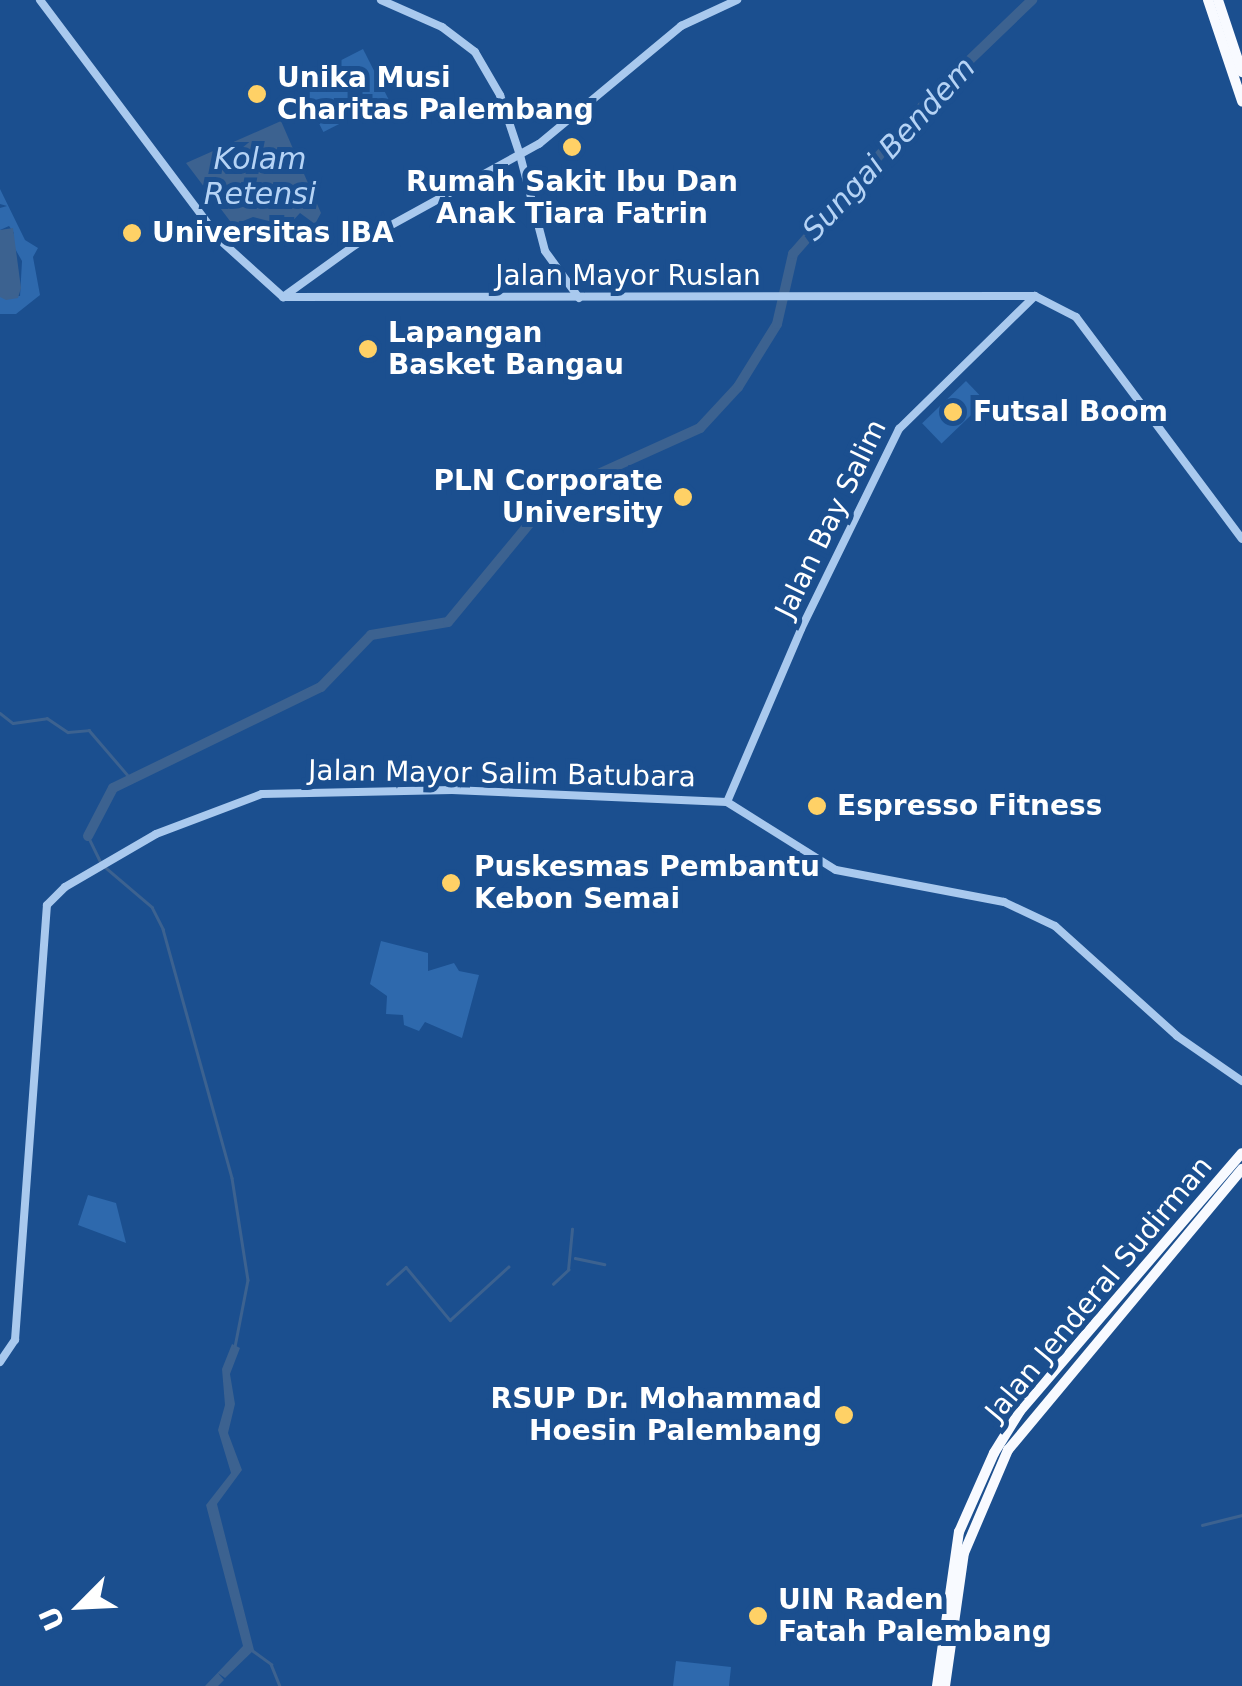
<!DOCTYPE html>
<style>
body{margin:0}
#map{position:relative;width:1242px;height:1686px;overflow:hidden;background:#1b4f8f;font-family:"DejaVu Sans",sans-serif}
div>[style]{position:absolute}
.green>*{inset:0;background:#2e69ad;transform-origin:0 0}
.water>*{inset:0;background:#3c6290}
.stream>*{height:2.5px;margin:-1.25px;padding:0 1.25px;transform-origin:1.25px;border-radius:1.25px;background:#3c6290}
.river>*{height:10px;margin:-5px;padding:0 5px;transform-origin:5px;border-radius:5px;background:#3c6290}
.tertiary>*{height:8px;margin:-4px;padding:0 4px;transform-origin:4px;border-radius:4px;background:#a9c9ee}
.trunk>*{height:10px;margin:-5px;padding:0 5px;transform-origin:5px;border-radius:5px;background:#f8faff}
.dots>*{width:28px;height:28px;translate:-50% -50%;box-sizing:border-box;border:5px solid #1b4f8f;border-radius:50%}
span{translate:-50% -50%;white-space:nowrap;text-align:center;line-height:1.15;-webkit-text-stroke:10px #1b4f8f;paint-order:stroke}
.poi-label{font-size:28px;color:#fff;font-weight:700}
.left{translate:0 -50%;text-align:left}
.right{translate:-100% -50%;text-align:right}
.street-label{font-size:28px;color:#fff}
.water-label{font-size:30px;color:#b5d3f5;font-style:italic}
.north{position:absolute;left:30px;top:1556px;width:100px;height:100px;-webkit-text-stroke:8px #1b4f8f;paint-order:stroke;rotate:246deg;font-size:28px;font-weight:700;line-height:40px;text-align:center;color:#fff}
.north::after{content:'';display:block;margin:auto;width:35px;height:45px;background:#fff;clip-path:polygon(50% 0,100% 100%,50% 72%,0 100%)}
</style>
<div id="map">
<div class="green">
<div style="left:363px;top:49px;width:56px;height:73px;rotate:63deg"></div>
<div style="clip-path:polygon(0 189px,25px 240px,38px 248px,33px 257px,40px 295px,16px 314px,0 314px,0 297px,20px 296px,22px 261px,10px 240px,14px 233px,9px 226px,0 230px,0 208px,7px 206px,0 204px)"></div>
<div style="left:966px;top:381px;width:28px;height:61px;rotate:46deg"></div>
<div style="clip-path:polygon(381px 941px,428px 953px,428px 971px,454px 963px,459px 971px,479px 975px,462px 1038px,425px 1022px,419px 1031px,404px 1025px,403px 1015px,386px 1014px,387px 996px,370px 984px)"></div>
<div style="clip-path:polygon(88px 1195px,116px 1203px,126px 1243px,78px 1225px)"></div>
<div style="clip-path:polygon(676px 1661px,731px 1667px,729px 1686px,673px 1686px)"></div>
</div>
<div class="water">
<div style="clip-path:polygon(281px 121px,321px 213px,315px 224px,300px 213px,288px 226px,253px 217px,233px 225px,186px 163px)"></div>
<div style="clip-path:polygon(13px 228px,21px 288px,18px 298px,6px 300px,0 297px,0 230px)"></div>
<div style="clip-path:polygon(232px 1344px,240px 1348px,230px 1374px,235px 1404px,228px 1433px,242px 1470px,217px 1504px,254px 1650px,225px 1678px,218px 1673px,224px 1680px,218px 1686px,205px 1686px,243px 1646px,206px 1505px,231px 1473px,218px 1430px,225px 1405px,222px 1369px)"></div>
</div>
<div class="stream">
<div style="left:0;top:713px;width:16px;rotate:38deg"></div>
<div style="left:13px;top:723px;width:34px;rotate:-8deg"></div>
<div style="left:47px;top:718px;width:25px;rotate:34deg"></div>
<div style="left:68px;top:732px;width:21px;rotate:-5deg"></div>
<div style="left:89px;top:730px;width:65px;rotate:49.4deg"></div>
<div style="left:88px;top:836px;width:28px;rotate:64deg"></div>
<div style="left:105px;top:867px;width:62px;rotate:40.4deg"></div>
<div style="left:152px;top:907px;width:25px;rotate:63deg"></div>
<div style="left:163px;top:929px;width:258px;rotate:74.5deg"></div>
<div style="left:232px;top:1178px;width:103px;rotate:81.1deg"></div>
<div style="left:248px;top:1280px;width:68px;rotate:101deg"></div>
<div style="left:575px;top:1258px;width:30px;rotate:12deg"></div>
<div style="left:387px;top:1284px;width:25px;rotate:-42deg"></div>
<div style="left:406px;top:1267px;width:69px;rotate:50.3deg"></div>
<div style="left:450px;top:1320px;width:79px;rotate:-42.4deg"></div>
<div style="left:553px;top:1284px;width:21px;rotate:-43deg"></div>
<div style="left:568px;top:1270px;width:41px;rotate:-84.4deg"></div>
<div style="left:1202px;top:1525px;width:41px;rotate:-14deg"></div>
<div style="left:252px;top:1650px;width:24px;rotate:36deg"></div>
<div style="left:271px;top:1664px;width:24px;rotate:68deg"></div>
</div>
<div class="river">
<div style="left:88px;top:836px;width:54px;rotate:-62.5deg"></div>
<div style="left:113px;top:788px;width:231px;rotate:-25.9deg"></div>
<div style="left:321px;top:687px;width:72px;rotate:-46.1deg"></div>
<div style="left:371px;top:635px;width:78px;rotate:-9.6deg"></div>
<div style="left:448px;top:622px;width:166px;rotate:-50.4deg"></div>
<div style="left:554px;top:494px;width:160px;rotate:-24.3deg"></div>
<div style="left:700px;top:428px;width:56px;rotate:-47.2deg"></div>
<div style="left:738px;top:387px;width:74px;rotate:-58.2deg"></div>
<div style="left:777px;top:324px;width:72px;rotate:-77.1deg"></div>
<div style="left:793px;top:254px;width:201px;rotate:-48.8deg"></div>
<div style="left:925px;top:103px;width:149px;rotate:-43.9deg"></div>
</div>
<div class="tertiary">
<div style="left:40px;top:0;width:301px;rotate:53.1deg"></div>
<div style="left:221px;top:241px;width:84px;rotate:42.1deg"></div>
<div style="left:283px;top:297px;width:752px;rotate:-0.08deg"></div>
<div style="left:1035px;top:296px;width:46px;rotate:27.1deg"></div>
<div style="left:1076px;top:317px;width:277px;rotate:53.2deg"></div>
<div style="left:381px;top:0;width:67px;rotate:23.9deg"></div>
<div style="left:442px;top:27px;width:41px;rotate:37.1deg"></div>
<div style="left:475px;top:52px;width:50px;rotate:59.8deg"></div>
<div style="left:500px;top:95px;width:60px;rotate:71.6deg"></div>
<div style="left:520px;top:155px;width:99px;rotate:75.4deg"></div>
<div style="left:545px;top:251px;width:58px;rotate:54.1deg"></div>
<div style="left:283px;top:297px;width:89px;rotate:-35.8deg"></div>
<div style="left:355px;top:245px;width:210px;rotate:-28.8deg"></div>
<div style="left:539px;top:144px;width:185px;rotate:-39.7deg"></div>
<div style="left:681px;top:26px;width:62px;rotate:-24.9deg"></div>
<div style="left:727px;top:802px;width:188px;rotate:-66.8deg"></div>
<div style="left:801px;top:629px;width:223px;rotate:-63.9deg"></div>
<div style="left:899px;top:429px;width:190px;rotate:-44.4deg"></div>
<div style="left:0;top:1362px;width:27px;rotate:-56deg"></div>
<div style="left:15px;top:1340px;width:436px;rotate:-85.8deg"></div>
<div style="left:47px;top:905px;width:25px;rotate:-45deg"></div>
<div style="left:65px;top:887px;width:105px;rotate:-30.2deg"></div>
<div style="left:156px;top:834px;width:113px;rotate:-20.7deg"></div>
<div style="left:262px;top:794px;width:190px;rotate:-1.2deg"></div>
<div style="left:452px;top:790px;width:275px;rotate:2.5deg"></div>
<div style="left:727px;top:802px;width:128px;rotate:32deg"></div>
<div style="left:836px;top:870px;width:171px;rotate:10.8deg"></div>
<div style="left:1004px;top:902px;width:56px;rotate:25.2deg"></div>
<div style="left:1055px;top:926px;width:164px;rotate:42deg"></div>
<div style="left:1177px;top:1036px;width:79px;rotate:34.7deg"></div>
</div>
<div class="trunk">
<div style="left:1208px;top:0;width:107px;rotate:71.4deg"></div>
<div style="left:1218px;top:0;width:76px;rotate:71.6deg"></div>
<div style="left:937px;top:1686px;width:156px;rotate:-81.9deg"></div>
<div style="left:959px;top:1532px;width:86px;rotate:-66.1deg"></div>
<div style="left:994px;top:1453px;width:49px;rotate:-58.2deg"></div>
<div style="left:1020px;top:1411px;width:340px;rotate:-49.3deg"></div>
<div style="left:945px;top:1686px;width:134px;rotate:-81.9deg"></div>
<div style="left:964px;top:1553px;width:112px;rotate:-66.9deg"></div>
<div style="left:1008px;top:1450px;width:366px;rotate:-50.2deg"></div>
</div>
<div class="dots">
<div style="left:257px;top:94px;background:#ffd166"></div>
<div style="left:572px;top:147px;background:#ffd166"></div>
<div style="left:132px;top:233px;background:#ffd166"></div>
<div style="left:368px;top:349px;background:#ffd166"></div>
<div style="left:953px;top:412px;background:#ffd166"></div>
<div style="left:683px;top:497px;background:#ffd166"></div>
<div style="left:817px;top:806px;background:#ffd166"></div>
<div style="left:451px;top:883px;background:#ffd166"></div>
<div style="left:844px;top:1415px;background:#ffd166"></div>
<div style="left:758px;top:1616px;background:#ffd166"></div>
</div>
<div class="poi-label">
<span class="left" style="left:277px;top:94px">Unika Musi<br>Charitas Palembang</span>
<span style="left:572px;top:198px">Rumah Sakit Ibu Dan<br>Anak Tiara Fatrin</span>
<span class="left" style="left:152px;top:233px">Universitas IBA</span>
<span class="left" style="left:388px;top:349px">Lapangan<br>Basket Bangau</span>
<span class="left" style="left:973px;top:412px">Futsal Boom</span>
<span class="right" style="left:663px;top:497px">PLN Corporate<br>University</span>
<span class="left" style="left:837px;top:806px">Espresso Fitness</span>
<span class="left" style="left:474px;top:883px">Puskesmas Pembantu<br>Kebon Semai</span>
<span class="right" style="left:822px;top:1415px">RSUP Dr. Mohammad<br>Hoesin Palembang</span>
<span class="left" style="left:778px;top:1616px">UIN Raden<br>Fatah Palembang</span>
</div>
<div class="street-label">
<span style="left:628px;top:276px">Jalan Mayor Ruslan</span>
<span style="left:831px;top:519px;rotate:-64deg">Jalan Bay Salim</span>
<span style="left:502px;top:774px;rotate:1deg">Jalan Mayor Salim Batubara</span>
<span style="left:1099px;top:1289px;rotate:-50deg">Jalan Jenderal Sudirman</span>
</div>
<div class="water-label">
<span style="left:889px;top:149px;rotate:-47deg">Sungai Bendem</span>
<span style="left:260px;top:176px">Kolam<br>Retensi</span>
</div>
<div class="north">U</div>
</div>
